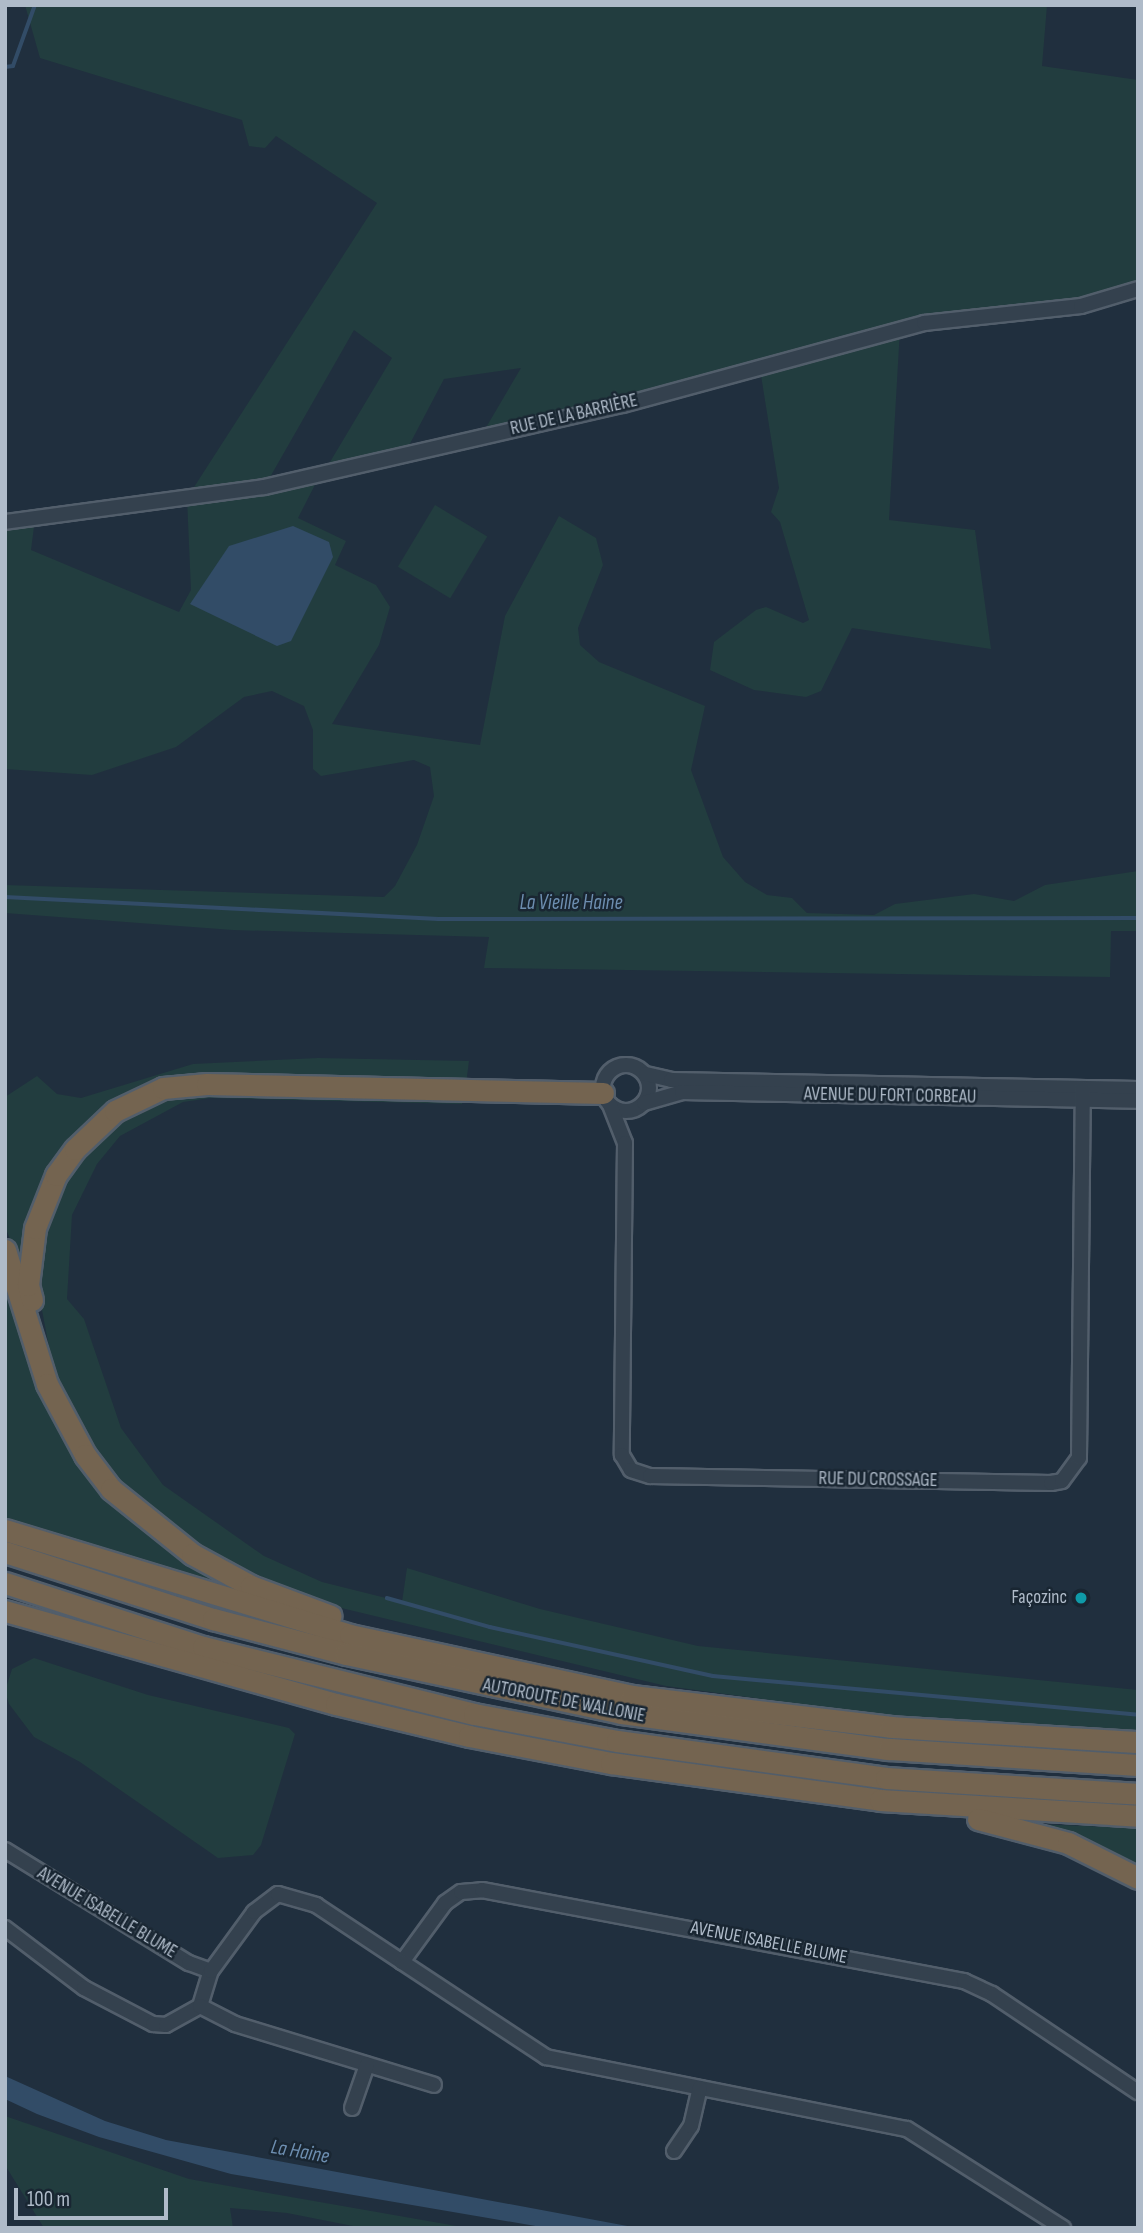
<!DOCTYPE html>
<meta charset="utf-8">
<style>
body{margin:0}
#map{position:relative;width:1143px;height:2233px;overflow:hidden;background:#202f3e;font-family:"Sofia Sans Condensed",sans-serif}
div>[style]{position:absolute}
.green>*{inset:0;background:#223d3f;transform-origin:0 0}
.water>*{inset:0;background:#324c67}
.stream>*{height:3.5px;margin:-1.75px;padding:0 1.75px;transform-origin:1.75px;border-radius:1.75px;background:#324c67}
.roads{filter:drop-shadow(2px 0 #525e6b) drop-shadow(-2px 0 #525e6b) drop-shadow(0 2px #525e6b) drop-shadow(0 -2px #525e6b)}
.minor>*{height:14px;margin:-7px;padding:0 7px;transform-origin:7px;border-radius:7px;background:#34414e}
.minor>.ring{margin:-7px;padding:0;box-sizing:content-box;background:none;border:14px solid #34414e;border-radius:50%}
.highway>*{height:21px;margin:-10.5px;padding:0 10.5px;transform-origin:10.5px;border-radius:10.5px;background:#746450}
.dots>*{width:19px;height:19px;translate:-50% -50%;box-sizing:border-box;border:4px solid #192632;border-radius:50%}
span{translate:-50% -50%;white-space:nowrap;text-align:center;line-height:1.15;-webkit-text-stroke:5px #192632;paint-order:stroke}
.street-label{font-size:19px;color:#afbbc9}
.poi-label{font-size:19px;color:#afbbc9}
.right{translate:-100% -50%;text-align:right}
.water-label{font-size:21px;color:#6d8eb0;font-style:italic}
.frame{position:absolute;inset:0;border:7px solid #afbbc9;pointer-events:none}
.scale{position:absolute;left:14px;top:2188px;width:154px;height:32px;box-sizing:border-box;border:4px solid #afbbc9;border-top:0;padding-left:9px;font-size:21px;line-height:24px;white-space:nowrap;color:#afbbc9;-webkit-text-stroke:5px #192632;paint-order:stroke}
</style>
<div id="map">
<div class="green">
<div style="clip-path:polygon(25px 5px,1047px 5px,1042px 66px,1138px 80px,1138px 289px,900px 329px,889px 520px,975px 530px,991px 649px,852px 628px,821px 691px,806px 697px,754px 690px,710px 670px,714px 642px,756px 610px,766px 607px,803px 623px,809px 620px,780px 522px,771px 512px,779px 488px,760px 369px,481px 436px,521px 368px,444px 379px,404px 455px,330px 472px,330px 462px,392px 358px,354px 330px,265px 486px,320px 475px,298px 518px,346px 541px,335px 565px,376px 585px,390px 607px,379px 645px,332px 724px,480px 745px,505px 616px,559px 516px,596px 538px,603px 565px,578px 628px,580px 645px,599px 662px,705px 706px,691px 770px,723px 857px,745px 882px,767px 895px,792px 898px,807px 913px,874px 915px,895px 904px,974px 894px,1014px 901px,1045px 885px,1138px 871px,1138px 931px,1111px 931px,1110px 977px,484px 968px,489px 937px,233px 930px,5px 913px,5px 885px,384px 897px,395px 886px,417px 845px,434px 796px,430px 767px,414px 760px,321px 776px,313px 769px,313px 730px,304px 706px,272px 691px,244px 697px,176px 747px,92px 775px,5px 769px,5px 522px,35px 519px,31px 550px,179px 612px,191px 590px,187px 498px,377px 203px,276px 136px,265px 148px,249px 146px,242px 120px,40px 58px)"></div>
<div style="left:435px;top:505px;width:61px;height:72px;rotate:31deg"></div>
<div style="clip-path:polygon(318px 1058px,469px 1061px,466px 1084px,190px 1079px,80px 1136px,21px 1265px,5px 1227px,5px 1097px,37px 1076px,57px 1094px,81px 1098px,193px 1064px)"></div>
<div style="clip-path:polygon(181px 1094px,464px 1094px,462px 1104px,210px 1098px,183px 1102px,120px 1136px,97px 1164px,72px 1215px,67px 1299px,84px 1319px,121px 1428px,163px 1485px,264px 1556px,322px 1582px,402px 1602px,407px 1568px,540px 1609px,698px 1646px,1138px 1690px,1138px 1731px,872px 1714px,666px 1686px,333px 1606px,245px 1570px,174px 1531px,121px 1487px,67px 1403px,53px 1368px,38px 1289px,39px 1246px,65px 1178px,81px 1155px,121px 1119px,151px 1100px)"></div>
<div style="clip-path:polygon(5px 1263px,109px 1497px,316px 1618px,5px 1520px)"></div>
<div style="clip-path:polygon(34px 1658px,148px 1695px,289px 1728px,295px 1734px,261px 1845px,253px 1855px,218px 1858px,80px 1762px,34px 1737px,9px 1704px,5px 1691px,12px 1669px)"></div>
<div style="clip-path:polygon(1032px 1824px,1138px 1828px,1138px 1872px)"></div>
<div style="clip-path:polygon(5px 2116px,189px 2179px,468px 2228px,363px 2228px,287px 2213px,230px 2208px,233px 2228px,44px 2228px,5px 2165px)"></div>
</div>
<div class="water">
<div style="clip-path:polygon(293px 526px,329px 542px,333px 557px,291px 641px,277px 646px,190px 604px,229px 546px)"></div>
<div style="clip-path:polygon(5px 2076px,105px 2121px,166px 2140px,638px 2228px,547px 2228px,231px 2174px,99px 2137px,37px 2114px,5px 2099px)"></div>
</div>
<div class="stream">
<div style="left:5px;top:67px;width:8px;rotate:-7deg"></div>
<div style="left:13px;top:66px;width:65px;rotate:-70.2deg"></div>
<div style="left:5px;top:897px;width:434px;rotate:2.9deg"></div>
<div style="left:438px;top:919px;width:700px;rotate:-0.08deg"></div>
<div style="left:387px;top:1598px;width:107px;rotate:15.7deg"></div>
<div style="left:490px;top:1627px;width:228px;rotate:12.4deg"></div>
<div style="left:713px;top:1676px;width:427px;rotate:5.2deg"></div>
</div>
<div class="roads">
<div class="minor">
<div style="left:5px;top:522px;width:261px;rotate:-7.7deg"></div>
<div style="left:264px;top:487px;width:368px;rotate:-12.9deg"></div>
<div style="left:623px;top:405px;width:312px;rotate:-15.2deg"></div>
<div style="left:924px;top:323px;width:158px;rotate:-6.2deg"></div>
<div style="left:1081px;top:306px;width:59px;rotate:-16.6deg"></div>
<div class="ring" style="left:603px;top:1065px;width:32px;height:32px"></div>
<div style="left:646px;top:1074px;width:26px;rotate:13deg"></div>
<div style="left:671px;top:1080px;width:467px;rotate:1.1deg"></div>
<div style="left:644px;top:1103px;width:40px;rotate:-16deg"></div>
<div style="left:682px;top:1092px;width:456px;rotate:1.1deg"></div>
<div style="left:610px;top:1105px;width:41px;rotate:68.5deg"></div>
<div style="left:625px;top:1143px;width:312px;rotate:90.6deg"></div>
<div style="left:622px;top:1455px;width:17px;rotate:59deg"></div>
<div style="left:631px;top:1470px;width:20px;rotate:18deg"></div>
<div style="left:650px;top:1476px;width:401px;rotate:1deg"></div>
<div style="left:1051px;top:1483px;width:11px;rotate:-10deg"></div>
<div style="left:1062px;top:1481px;width:29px;rotate:-54deg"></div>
<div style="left:1079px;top:1458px;width:370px;rotate:-89.4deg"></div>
<div style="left:5px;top:1850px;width:216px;rotate:31.6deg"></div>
<div style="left:189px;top:1963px;width:23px;rotate:20deg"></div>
<div style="left:5px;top:1928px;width:99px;rotate:37.2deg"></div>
<div style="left:84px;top:1988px;width:78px;rotate:27.6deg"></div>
<div style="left:153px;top:2024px;width:13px;rotate:4deg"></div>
<div style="left:166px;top:2025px;width:39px;rotate:-29deg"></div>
<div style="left:200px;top:2006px;width:37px;rotate:-73deg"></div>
<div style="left:211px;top:1971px;width:73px;rotate:-53.9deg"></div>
<div style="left:254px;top:1912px;width:30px;rotate:-37deg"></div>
<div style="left:278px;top:1894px;width:40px;rotate:16deg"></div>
<div style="left:316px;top:1905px;width:103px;rotate:33.5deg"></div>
<div style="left:402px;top:1962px;width:73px;rotate:-53.9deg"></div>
<div style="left:445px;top:1903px;width:19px;rotate:-35deg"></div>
<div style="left:461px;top:1892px;width:21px;rotate:-5deg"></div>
<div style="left:482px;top:1890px;width:491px;rotate:10.7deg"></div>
<div style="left:964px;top:1981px;width:31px;rotate:25deg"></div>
<div style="left:992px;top:1994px;width:176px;rotate:33.9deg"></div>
<div style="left:402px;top:1962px;width:173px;rotate:33.4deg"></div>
<div style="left:546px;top:2057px;width:368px;rotate:11.3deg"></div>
<div style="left:907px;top:2129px;width:185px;rotate:32.4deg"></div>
<div style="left:200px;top:2006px;width:39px;rotate:27deg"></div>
<div style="left:235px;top:2024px;width:208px;rotate:17deg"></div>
<div style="left:352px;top:2108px;width:46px;rotate:-70.8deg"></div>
<div style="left:674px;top:2151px;width:30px;rotate:-56deg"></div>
<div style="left:691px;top:2126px;width:39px;rotate:-77deg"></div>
</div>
<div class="highway">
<div style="left:5px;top:1250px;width:140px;rotate:72.6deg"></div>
<div style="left:47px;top:1384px;width:81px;rotate:61.8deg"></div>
<div style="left:85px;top:1455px;width:43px;rotate:52.6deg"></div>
<div style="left:111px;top:1489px;width:104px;rotate:38.7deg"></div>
<div style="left:192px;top:1554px;width:67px;rotate:28.5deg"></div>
<div style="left:251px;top:1586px;width:85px;rotate:20.6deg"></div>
<div style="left:32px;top:1300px;width:16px;rotate:-105deg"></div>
<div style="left:28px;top:1285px;width:57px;rotate:-83deg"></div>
<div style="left:35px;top:1228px;width:57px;rotate:-68.4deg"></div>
<div style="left:56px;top:1175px;width:32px;rotate:-54deg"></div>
<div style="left:75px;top:1149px;width:55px;rotate:-43.5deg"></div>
<div style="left:115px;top:1111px;width:53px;rotate:-25.6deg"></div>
<div style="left:163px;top:1088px;width:44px;rotate:-5.2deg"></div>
<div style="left:207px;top:1084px;width:396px;rotate:1.3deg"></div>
<div style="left:5px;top:1530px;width:361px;rotate:16.9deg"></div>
<div style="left:350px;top:1635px;width:289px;rotate:12.2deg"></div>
<div style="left:632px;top:1696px;width:261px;rotate:6.8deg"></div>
<div style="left:891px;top:1727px;width:247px;rotate:3.5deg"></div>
<div style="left:5px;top:1552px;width:219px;rotate:17.9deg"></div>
<div style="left:213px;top:1619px;width:138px;rotate:14.7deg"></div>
<div style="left:346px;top:1654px;width:281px;rotate:12.1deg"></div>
<div style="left:621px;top:1713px;width:270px;rotate:7.7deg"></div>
<div style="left:889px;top:1749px;width:250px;rotate:3.7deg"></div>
<div style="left:5px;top:1583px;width:208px;rotate:17.9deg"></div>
<div style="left:203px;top:1647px;width:279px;rotate:13.9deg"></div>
<div style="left:474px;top:1714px;width:146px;rotate:10.7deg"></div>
<div style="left:617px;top:1741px;width:272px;rotate:7.8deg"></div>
<div style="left:886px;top:1778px;width:253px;rotate:3.6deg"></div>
<div style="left:5px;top:1611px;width:344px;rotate:15.7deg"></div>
<div style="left:336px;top:1704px;width:137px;rotate:13.5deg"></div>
<div style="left:469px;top:1736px;width:145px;rotate:10.8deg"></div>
<div style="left:611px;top:1763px;width:272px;rotate:7.8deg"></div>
<div style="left:880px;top:1800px;width:258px;rotate:3.5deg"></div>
<div style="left:978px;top:1819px;width:93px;rotate:14.9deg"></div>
<div style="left:1068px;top:1843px;width:78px;rotate:26.6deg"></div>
</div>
</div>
<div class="dots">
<div style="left:1081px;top:1598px;background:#0f9aa8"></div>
</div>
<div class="street-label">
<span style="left:574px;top:415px;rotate:-13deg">RUE DE LA BARRIÈRE</span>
<span style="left:890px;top:1096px;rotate:1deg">AVENUE DU FORT CORBEAU</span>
<span style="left:878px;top:1480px;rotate:1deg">RUE DU CROSSAGE</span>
<span style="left:564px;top:1701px;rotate:11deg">AUTOROUTE DE WALLONIE</span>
<span style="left:107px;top:1913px;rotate:31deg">AVENUE ISABELLE BLUME</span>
<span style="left:769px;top:1943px;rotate:11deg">AVENUE ISABELLE BLUME</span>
</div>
<div class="poi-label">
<span class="right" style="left:1067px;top:1598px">Façozinc</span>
</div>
<div class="water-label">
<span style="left:571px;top:903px">La Vieille Haine</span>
<span style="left:300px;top:2152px;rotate:10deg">La Haine</span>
</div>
<div class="frame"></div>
<div class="scale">100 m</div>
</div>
